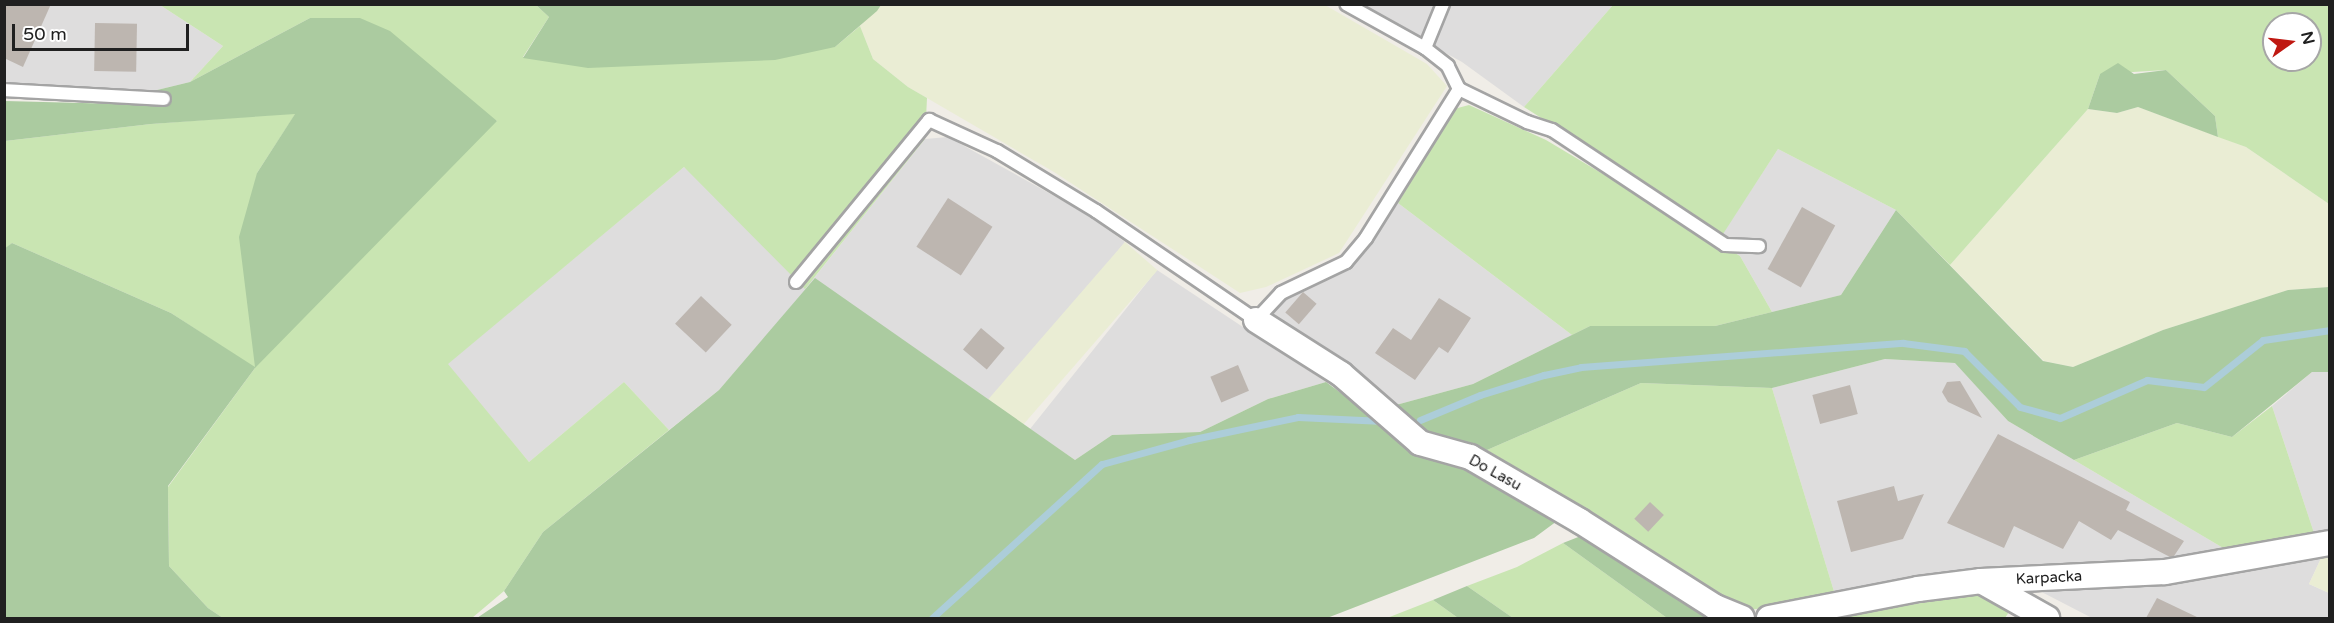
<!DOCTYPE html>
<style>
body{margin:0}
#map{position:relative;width:2334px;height:623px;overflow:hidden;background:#f0ede7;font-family:"Varela Round",sans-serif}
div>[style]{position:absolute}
.residential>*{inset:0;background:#dedddd}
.farmland>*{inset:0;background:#eaedd4;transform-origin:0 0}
.grass>*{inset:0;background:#c9e5b2}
.forest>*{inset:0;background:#abcba0}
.stream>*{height:7px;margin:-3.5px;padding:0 3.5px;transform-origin:3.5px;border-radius:3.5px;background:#accdd9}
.building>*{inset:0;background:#bdb6b0;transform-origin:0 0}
.roads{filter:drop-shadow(2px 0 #a4a4a4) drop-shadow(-2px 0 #a4a4a4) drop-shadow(0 2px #a4a4a4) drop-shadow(0 -2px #a4a4a4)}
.service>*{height:12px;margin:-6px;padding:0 6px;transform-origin:6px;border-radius:6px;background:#fff}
.minor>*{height:24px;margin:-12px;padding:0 12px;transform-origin:12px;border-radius:12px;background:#fff}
span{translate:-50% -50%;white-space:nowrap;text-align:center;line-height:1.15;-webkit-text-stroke:5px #fff;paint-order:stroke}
.street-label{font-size:15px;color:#202020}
.frame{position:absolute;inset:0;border:6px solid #202020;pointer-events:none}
.north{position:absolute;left:2262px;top:12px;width:60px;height:60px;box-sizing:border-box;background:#fff;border:2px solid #a6a6a6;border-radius:50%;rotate:76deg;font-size:16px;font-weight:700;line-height:24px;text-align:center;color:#202020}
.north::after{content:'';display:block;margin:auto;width:21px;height:27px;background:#bf1811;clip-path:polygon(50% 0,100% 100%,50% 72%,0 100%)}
.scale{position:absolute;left:12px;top:24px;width:177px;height:27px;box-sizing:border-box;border:3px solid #202020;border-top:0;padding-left:8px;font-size:18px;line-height:21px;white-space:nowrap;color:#202020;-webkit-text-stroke:4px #fff;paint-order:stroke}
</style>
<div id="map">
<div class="residential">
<div style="clip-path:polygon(4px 5px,160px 5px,223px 46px,190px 82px,153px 91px,5px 83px)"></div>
<div style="clip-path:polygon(1358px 5px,1613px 5px,1524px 107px,1462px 62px)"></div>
<div style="clip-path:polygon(948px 137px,1085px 213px,1125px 242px,995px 404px,815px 279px,719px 390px,669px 430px,624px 382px,529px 462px,447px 364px,684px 167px,814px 278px,925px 139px)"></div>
<div style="clip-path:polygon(1778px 149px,1896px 210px,1841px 295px,1772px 312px,1740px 256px,1717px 242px)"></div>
<div style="clip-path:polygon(1398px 203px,1572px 335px,1473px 384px,1396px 405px,1269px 320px,1288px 294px,1358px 260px)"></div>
<div style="clip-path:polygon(1157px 270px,1326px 382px,1268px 399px,1200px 432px,1112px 435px,1075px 460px,1030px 429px)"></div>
<div style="clip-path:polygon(1885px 359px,1956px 363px,2008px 421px,2230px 552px,2173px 565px,1973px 570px,1836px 598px,1772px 388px)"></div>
<div style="clip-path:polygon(2312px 372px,2329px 372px,2329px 536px,2316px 539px,2272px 406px)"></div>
<div style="clip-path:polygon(2323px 554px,2309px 584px,2329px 593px,2329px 618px,2092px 618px,2032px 587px)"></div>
</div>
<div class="farmland">
<div style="clip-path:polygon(881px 4px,1325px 5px,1427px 64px,1447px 86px,1339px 253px,1266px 287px,1240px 293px,1054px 172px,908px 87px,873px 59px,860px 26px)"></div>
<div style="clip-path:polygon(2138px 107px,2246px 147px,2329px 204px,2329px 287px,2288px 290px,2163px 330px,2073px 367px,2044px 361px,1950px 265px,2088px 109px,2117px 113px)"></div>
<div style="left:1125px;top:242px;width:43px;height:208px;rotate:41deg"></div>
<div style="clip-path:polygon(2329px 553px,2329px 593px,2309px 584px,2323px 554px)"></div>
</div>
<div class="grass">
<div style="clip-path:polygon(160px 5px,536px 5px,549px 17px,523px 57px,835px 47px,860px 26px,873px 59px,908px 87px,927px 98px,925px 139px,805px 289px,684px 167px,448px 364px,529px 462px,624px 382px,669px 430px,543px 532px,504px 591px,472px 618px,223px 618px,208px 608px,169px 566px,168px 487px,255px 368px,171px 313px,12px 243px,5px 249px,5px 141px,151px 124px,296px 113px,257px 173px,497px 121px,310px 18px,190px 82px,223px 46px)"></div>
<div style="clip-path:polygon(evenodd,1613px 5px,2329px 5px,2329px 204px,2246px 147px,2218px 137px,2215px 116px,2166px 70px,2100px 74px,2088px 109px,1950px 265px,1896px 210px,1778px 149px,1723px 234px,1524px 107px,1613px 5px,2274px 24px,2310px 24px,2310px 60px,2274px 60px,2274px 24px)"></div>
<div style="clip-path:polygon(1469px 105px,1546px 140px,1740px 256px,1772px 312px,1715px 326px,1590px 326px,1572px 335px,1398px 203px,1454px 109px)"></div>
<div style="clip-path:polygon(1641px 383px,1772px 388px,1836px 598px,1749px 610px,1709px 593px,1487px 450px)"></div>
<div style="clip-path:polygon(2272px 406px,2316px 539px,2230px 552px,2074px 460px,2177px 423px,2232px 437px)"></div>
<div style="clip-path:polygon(1563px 543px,1667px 618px,1513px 618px,1467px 586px,1517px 567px)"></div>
<div style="clip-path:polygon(1975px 594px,2009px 612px,2005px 618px,1832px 618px)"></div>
<div style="clip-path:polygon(1433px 600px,1458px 618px,1387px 618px)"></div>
</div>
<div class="forest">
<div style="clip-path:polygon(536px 5px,881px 5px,877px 11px,835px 47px,775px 60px,588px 68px,523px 58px,549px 17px)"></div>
<div style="clip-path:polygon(310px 18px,360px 18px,390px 31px,497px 121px,255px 368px,168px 486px,169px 566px,208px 608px,223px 618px,5px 618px,4px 249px,12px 243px,171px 313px,255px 367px,239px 237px,257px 173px,295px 114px,151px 124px,5px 141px,5px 101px,158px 105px,153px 91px,190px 82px)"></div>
<div style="clip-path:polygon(2118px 63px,2134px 74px,2166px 70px,2215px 116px,2218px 137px,2138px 107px,2117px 113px,2088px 109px,2100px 74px)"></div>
<div style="clip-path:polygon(1896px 210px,2043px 361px,2073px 367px,2163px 330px,2288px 290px,2329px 287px,2329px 372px,2312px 372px,2232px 437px,2177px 423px,2074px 460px,2008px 421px,1955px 363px,1885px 359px,1772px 388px,1641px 383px,1487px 450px,1426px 436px,1396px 405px,1473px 384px,1590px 326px,1715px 326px,1841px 295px)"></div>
<div style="clip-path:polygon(815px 278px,1075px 460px,1112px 435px,1200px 432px,1268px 399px,1326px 382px,1421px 452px,1444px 459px,1557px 521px,1534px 538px,1327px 618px,477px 618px,508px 597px,504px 591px,543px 532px,719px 390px)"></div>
<div style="clip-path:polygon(1586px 534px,1713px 618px,1667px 618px,1563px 543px)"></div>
<div style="clip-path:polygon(1467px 586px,1513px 618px,1458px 618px,1433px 600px)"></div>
</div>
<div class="stream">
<div style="left:1420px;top:420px;width:65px;rotate:-22.6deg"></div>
<div style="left:1480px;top:395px;width:67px;rotate:-17.4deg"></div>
<div style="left:1544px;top:375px;width:38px;rotate:-12deg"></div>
<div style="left:1581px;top:367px;width:323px;rotate:-4.3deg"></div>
<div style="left:1903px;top:343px;width:62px;rotate:7.5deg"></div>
<div style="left:1964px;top:351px;width:79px;rotate:45deg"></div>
<div style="left:2020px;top:407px;width:41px;rotate:15.4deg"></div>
<div style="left:2060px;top:418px;width:95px;rotate:-23.6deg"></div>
<div style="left:2147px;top:380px;width:57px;rotate:7deg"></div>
<div style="left:2204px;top:387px;width:75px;rotate:-38.5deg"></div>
<div style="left:2263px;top:340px;width:68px;rotate:-8.5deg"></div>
<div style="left:932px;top:618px;width:229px;rotate:-42.2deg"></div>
<div style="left:1102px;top:464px;width:90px;rotate:-15.4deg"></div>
<div style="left:1189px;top:440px;width:111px;rotate:-11.9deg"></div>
<div style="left:1298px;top:417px;width:85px;rotate:2.7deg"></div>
</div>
<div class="building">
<div style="clip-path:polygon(4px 4px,51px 4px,23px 67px,4px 58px)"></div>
<div style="left:95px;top:23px;width:42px;height:48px;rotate:1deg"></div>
<div style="left:948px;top:198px;width:53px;height:58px;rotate:33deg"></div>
<div style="left:1802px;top:207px;width:38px;height:71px;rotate:29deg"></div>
<div style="left:1303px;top:292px;width:18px;height:27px;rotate:41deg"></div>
<div style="left:701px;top:296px;width:42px;height:38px;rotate:43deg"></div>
<div style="clip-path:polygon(1439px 298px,1471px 318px,1448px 353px,1439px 347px,1415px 380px,1375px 353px,1393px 328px,1411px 340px)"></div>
<div style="left:981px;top:328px;width:31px;height:28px;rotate:40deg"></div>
<div style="left:1238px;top:365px;width:28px;height:30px;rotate:67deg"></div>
<div style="clip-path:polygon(1960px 381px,1982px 418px,1948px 402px,1942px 392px,1947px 382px)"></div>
<div style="left:1850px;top:385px;width:30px;height:39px;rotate:75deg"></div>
<div style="clip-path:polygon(1998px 434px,2130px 502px,2126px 510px,2184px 541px,2174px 556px,2170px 557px,2118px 530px,2111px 540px,2079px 521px,2063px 549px,2014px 526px,2004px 548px,1947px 523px)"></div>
<div style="clip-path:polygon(1894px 486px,1898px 501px,1924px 494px,1903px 539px,1851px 552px,1837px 501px)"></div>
<div style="left:1650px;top:502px;width:19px;height:23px;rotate:43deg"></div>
<div style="clip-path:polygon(2157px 598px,2199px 618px,2146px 618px)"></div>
</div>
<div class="roads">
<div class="service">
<div style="left:1425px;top:48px;width:48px;rotate:-67.8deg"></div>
<div style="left:1459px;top:89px;width:76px;rotate:25.9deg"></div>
<div style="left:1527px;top:122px;width:26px;rotate:18deg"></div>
<div style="left:1552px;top:130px;width:208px;rotate:33.6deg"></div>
<div style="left:1725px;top:245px;width:34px;rotate:2deg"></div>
<div style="left:4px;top:90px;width:160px;rotate:3.2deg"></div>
<div style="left:796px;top:282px;width:210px;rotate:-50.6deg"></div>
<div style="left:929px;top:120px;width:75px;rotate:24.5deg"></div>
<div style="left:997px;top:151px;width:116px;rotate:31.2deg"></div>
<div style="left:1096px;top:211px;width:194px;rotate:34.3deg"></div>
<div style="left:1256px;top:320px;width:37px;rotate:-47deg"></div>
<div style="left:1281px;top:293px;width:72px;rotate:-25.5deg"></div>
<div style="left:1346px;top:262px;width:31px;rotate:-50deg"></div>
<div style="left:1366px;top:238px;width:176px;rotate:-58deg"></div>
<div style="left:1459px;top:89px;width:25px;rotate:-116deg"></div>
<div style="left:1448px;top:66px;width:29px;rotate:-142deg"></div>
<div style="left:1425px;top:48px;width:90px;rotate:-150.9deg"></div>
</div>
<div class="minor">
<div style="left:1256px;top:320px;width:101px;rotate:32.4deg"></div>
<div style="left:1341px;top:374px;width:105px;rotate:41.1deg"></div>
<div style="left:1420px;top:443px;width:52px;rotate:15.6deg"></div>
<div style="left:1470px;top:457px;width:127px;rotate:30.2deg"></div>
<div style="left:1580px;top:521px;width:160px;rotate:32.5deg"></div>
<div style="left:1715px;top:607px;width:29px;rotate:22deg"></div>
<div style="left:1981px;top:581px;width:76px;rotate:29.3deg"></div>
<div style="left:1769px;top:618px;width:152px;rotate:-11deg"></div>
<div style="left:1918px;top:589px;width:64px;rotate:-7.2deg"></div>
<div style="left:1981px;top:581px;width:184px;rotate:-2.8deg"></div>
<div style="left:2165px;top:572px;width:168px;rotate:-10deg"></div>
</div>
</div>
<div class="street-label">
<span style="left:1495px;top:473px;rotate:29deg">Do Lasu</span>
<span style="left:2049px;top:578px;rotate:-3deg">Karpacka</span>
</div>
<div class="frame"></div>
<div class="north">N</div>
<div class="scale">50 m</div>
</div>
